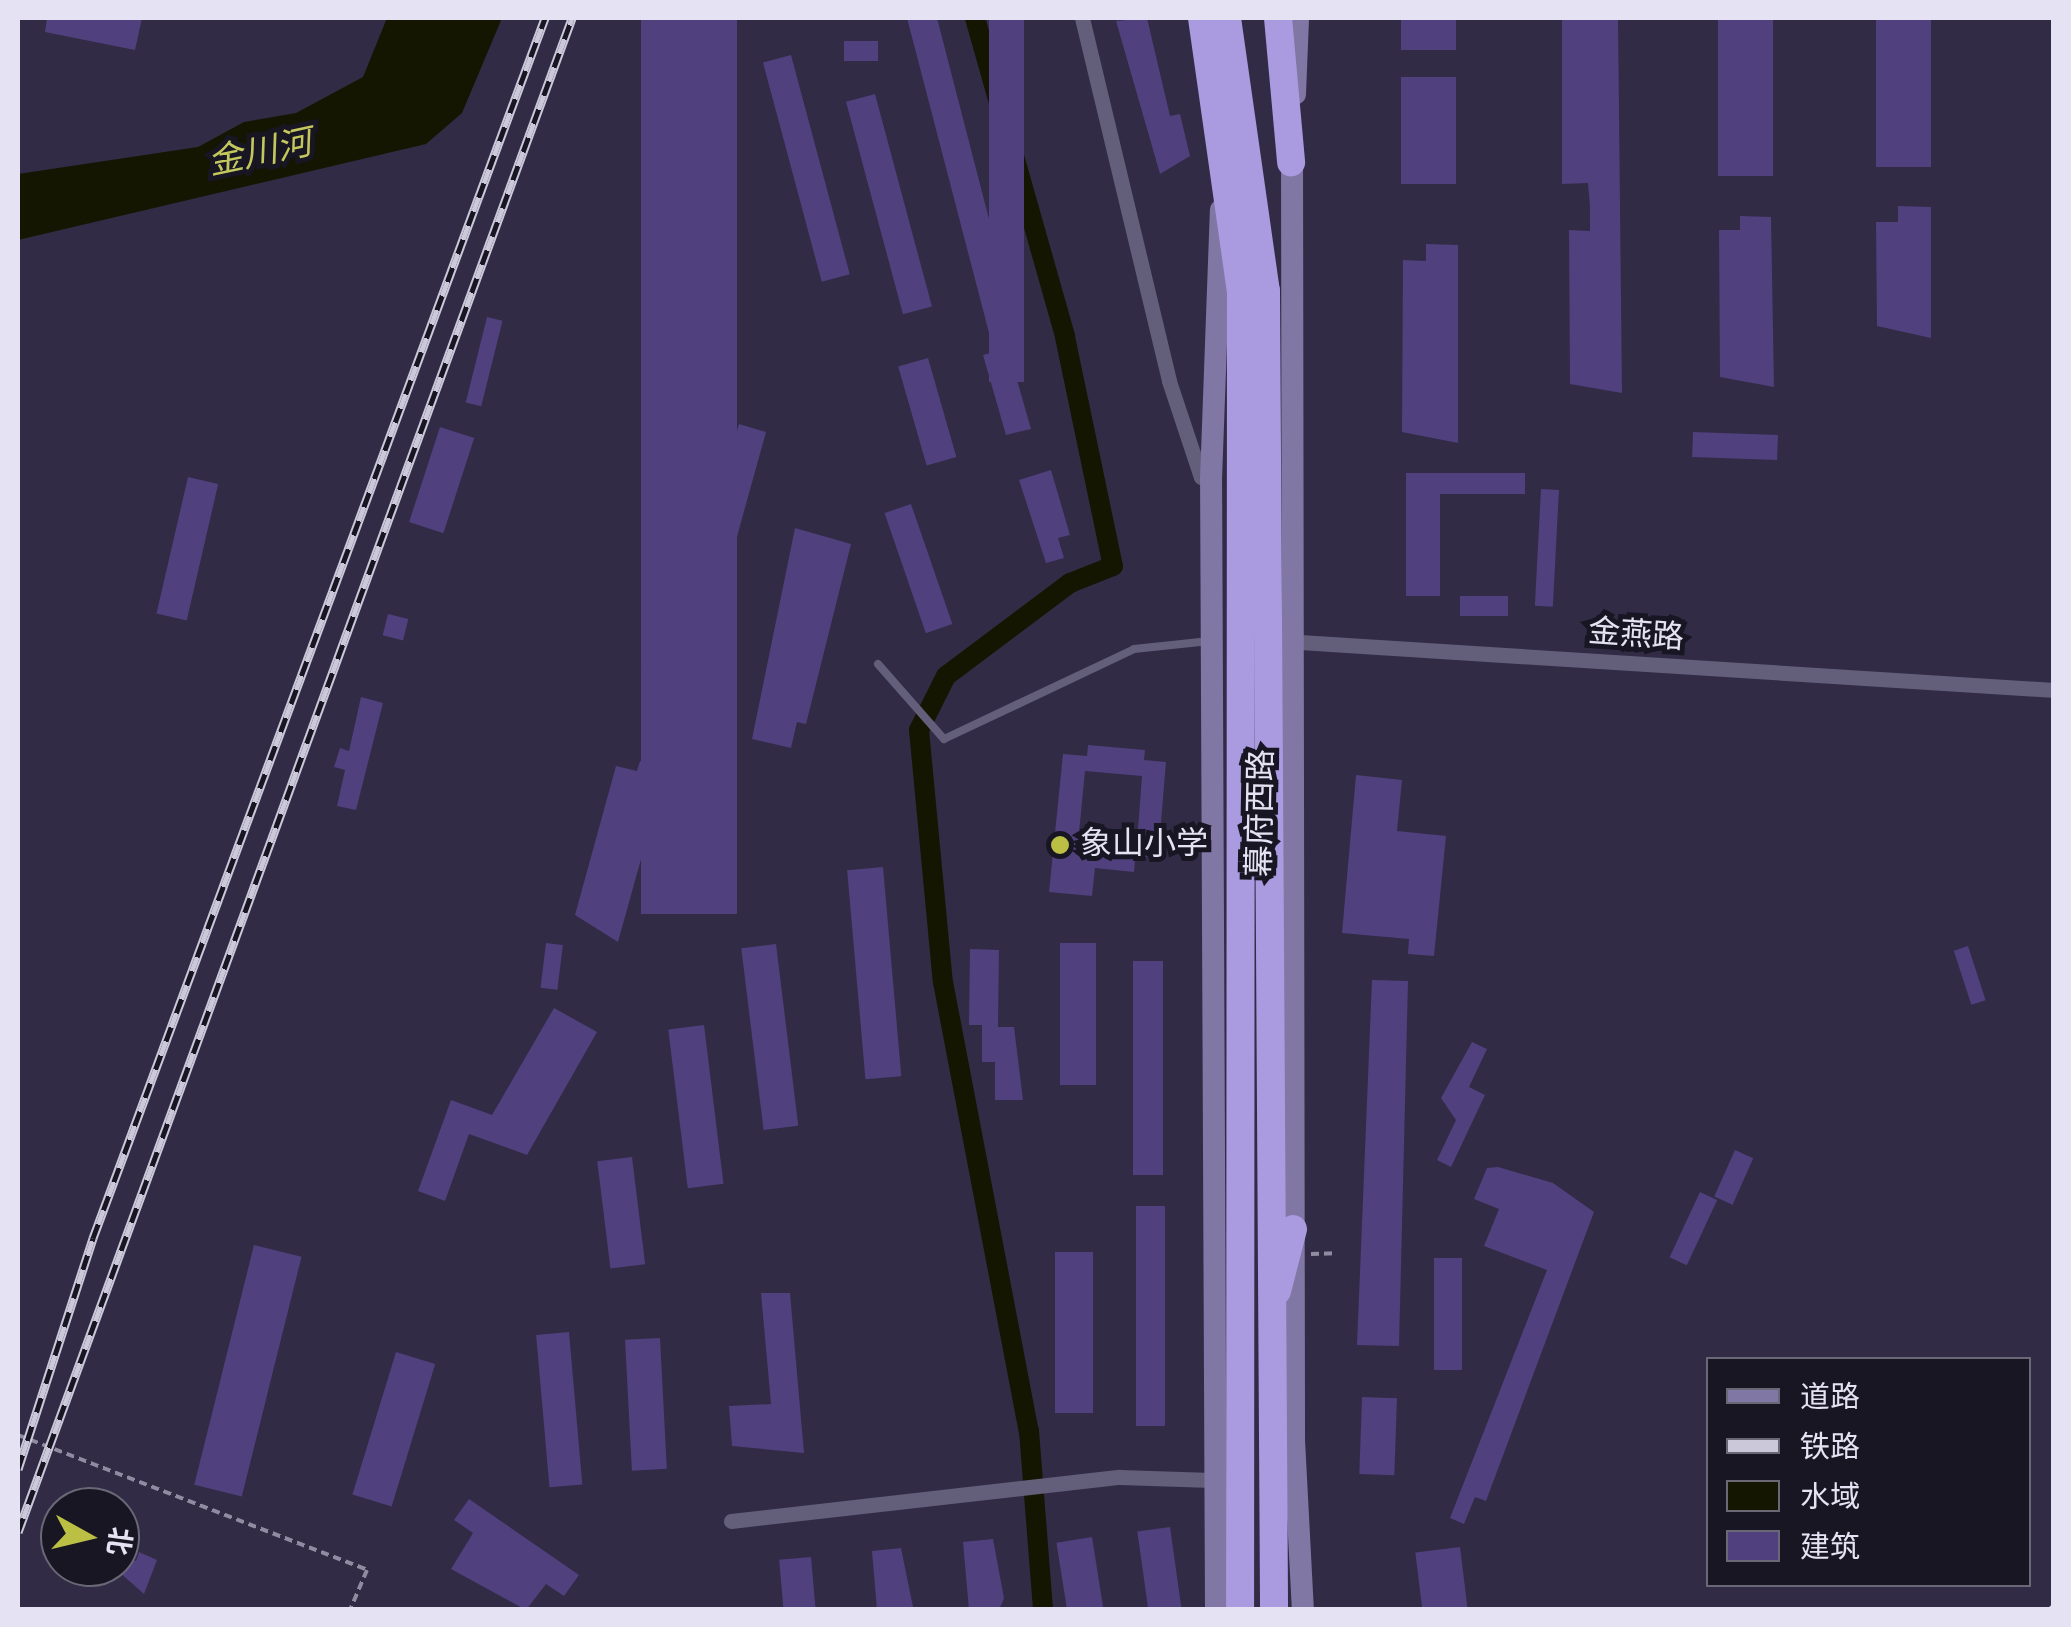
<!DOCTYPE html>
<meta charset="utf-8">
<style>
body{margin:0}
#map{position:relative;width:2071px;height:1627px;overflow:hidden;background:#312b46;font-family:Spectral,"Noto Sans SC",serif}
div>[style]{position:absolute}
.water>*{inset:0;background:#151601}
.canal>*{height:20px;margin:-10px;padding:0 10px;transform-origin:10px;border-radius:10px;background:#151601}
.building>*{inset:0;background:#50407d;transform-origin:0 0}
.path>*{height:4px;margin-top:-2px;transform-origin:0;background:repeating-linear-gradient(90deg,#908ba1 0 8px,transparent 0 13px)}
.lane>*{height:8px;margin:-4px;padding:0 4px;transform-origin:4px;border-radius:4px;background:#635e7a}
.street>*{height:15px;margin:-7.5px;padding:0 7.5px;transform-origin:7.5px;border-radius:7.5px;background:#635e7a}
.secondary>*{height:22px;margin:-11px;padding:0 11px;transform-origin:11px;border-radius:11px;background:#8077a4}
.highway>*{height:28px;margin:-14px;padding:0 14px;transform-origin:14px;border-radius:14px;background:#aa9be1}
.rail>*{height:9px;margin-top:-4.5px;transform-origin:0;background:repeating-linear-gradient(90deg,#181622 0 15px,#cbc8da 0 30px);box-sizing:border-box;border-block:2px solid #cbc8da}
.dots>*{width:28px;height:28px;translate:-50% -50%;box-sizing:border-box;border:5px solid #181622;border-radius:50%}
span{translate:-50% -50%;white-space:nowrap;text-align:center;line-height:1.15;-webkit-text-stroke:10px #181622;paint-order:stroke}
.street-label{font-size:32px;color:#e5e2f3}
.poi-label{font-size:32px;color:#e5e2f3}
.left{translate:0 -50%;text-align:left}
.water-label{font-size:35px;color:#c3c75d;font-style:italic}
.frame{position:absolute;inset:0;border:20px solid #e5e2f3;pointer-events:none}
.legend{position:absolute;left:1706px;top:1357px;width:325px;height:230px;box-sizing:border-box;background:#181622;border:2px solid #6a6876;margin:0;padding:12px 18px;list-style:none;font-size:30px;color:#e5e2f3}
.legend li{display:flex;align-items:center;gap:20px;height:50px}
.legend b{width:50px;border:2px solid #6a6876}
.north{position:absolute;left:40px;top:1487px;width:100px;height:100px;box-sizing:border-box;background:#181622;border:2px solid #6a6876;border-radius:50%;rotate:98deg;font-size:28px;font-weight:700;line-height:40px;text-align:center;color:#e5e2f3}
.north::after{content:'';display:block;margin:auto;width:35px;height:45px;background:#bbc044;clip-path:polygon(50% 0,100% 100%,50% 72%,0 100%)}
</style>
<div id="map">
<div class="water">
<div style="clip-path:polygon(387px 18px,502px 18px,462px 113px,426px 144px,18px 240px,18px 174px,198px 147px,244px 122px,296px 113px,363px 77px)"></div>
</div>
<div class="canal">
<div style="left:975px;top:18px;width:331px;rotate:74.2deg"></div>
<div style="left:1065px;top:337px;width:234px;rotate:78.2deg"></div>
<div style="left:1113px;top:566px;width:46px;rotate:158.4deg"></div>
<div style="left:1070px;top:583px;width:155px;rotate:143.1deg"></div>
<div style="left:946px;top:676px;width:60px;rotate:116.6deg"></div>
<div style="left:919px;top:730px;width:253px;rotate:84.6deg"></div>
<div style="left:943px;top:982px;width:457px;rotate:79.2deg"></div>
<div style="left:1029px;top:1431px;width:180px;rotate:85.5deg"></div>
</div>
<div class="building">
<div style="clip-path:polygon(47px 18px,142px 18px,135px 50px,45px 32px)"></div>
<div style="left:641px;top:18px;width:96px;height:896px"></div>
<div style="clip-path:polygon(907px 18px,937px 18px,1019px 335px,1005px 338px,1031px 429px,1006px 435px,983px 355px,994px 352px)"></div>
<div style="left:989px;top:18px;width:35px;height:364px"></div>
<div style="clip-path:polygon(1147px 18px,1170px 116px,1180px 114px,1190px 156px,1160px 174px,1116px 21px)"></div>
<div style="left:1401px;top:18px;width:55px;height:32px"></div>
<div style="clip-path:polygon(1562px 18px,1618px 18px,1622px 393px,1570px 384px,1569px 230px,1590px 231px,1590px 206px,1588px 183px,1562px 184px)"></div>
<div style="left:1718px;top:18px;width:55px;height:158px"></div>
<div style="left:1876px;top:18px;width:55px;height:149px"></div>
<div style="left:844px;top:41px;width:34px;height:20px"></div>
<div style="left:791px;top:55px;width:227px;height:29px;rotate:75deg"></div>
<div style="left:1401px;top:77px;width:55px;height:107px"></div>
<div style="left:875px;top:94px;width:220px;height:30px;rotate:75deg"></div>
<div style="clip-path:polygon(1898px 206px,1931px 207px,1931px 338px,1877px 326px,1876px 222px,1898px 222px)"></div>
<div style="clip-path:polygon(1740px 216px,1771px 217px,1774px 387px,1720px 377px,1719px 230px,1740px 230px)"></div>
<div style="clip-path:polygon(1426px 244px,1458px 245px,1458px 443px,1402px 432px,1403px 260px,1426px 261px)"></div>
<div style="left:487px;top:317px;width:16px;height:88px;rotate:14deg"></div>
<div style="left:928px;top:358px;width:103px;height:31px;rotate:74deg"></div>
<div style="clip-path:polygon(739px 424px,766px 432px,718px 605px,675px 579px,716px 429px,736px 434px)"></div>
<div style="left:440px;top:427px;width:36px;height:100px;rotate:18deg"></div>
<div style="left:1693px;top:432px;width:85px;height:25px;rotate:2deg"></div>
<div style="clip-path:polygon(1051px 470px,1070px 535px,1058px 538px,1064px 558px,1046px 563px,1019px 480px)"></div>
<div style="clip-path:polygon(1406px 473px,1525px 473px,1525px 494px,1440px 494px,1440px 596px,1406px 596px)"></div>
<div style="left:188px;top:477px;width:31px;height:140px;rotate:13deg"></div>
<div style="left:1541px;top:489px;width:18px;height:117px;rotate:3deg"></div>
<div style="left:911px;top:504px;width:127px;height:28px;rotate:71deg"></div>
<div style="clip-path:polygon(795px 528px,851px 544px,806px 724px,797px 722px,791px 748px,752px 739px)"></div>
<div style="left:1508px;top:596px;width:20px;height:48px;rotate:90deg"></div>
<div style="left:388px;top:614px;width:21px;height:22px;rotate:14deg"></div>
<div style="left:660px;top:621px;width:38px;height:77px;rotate:14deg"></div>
<div style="clip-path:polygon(361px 697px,383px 703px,356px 810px,337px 806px,345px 770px,334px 767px,340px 748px,349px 751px)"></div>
<div style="clip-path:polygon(1088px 745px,1145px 750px,1144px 760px,1166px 762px,1158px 858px,1136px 856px,1142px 776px,1085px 771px,1078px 843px,1136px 849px,1134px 872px,1095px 868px,1092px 896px,1049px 892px,1063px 754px,1087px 756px)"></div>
<div style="clip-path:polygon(640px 761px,666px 769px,618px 942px,575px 915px,616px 766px,637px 771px)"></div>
<div style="clip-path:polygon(1356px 775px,1402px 780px,1397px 831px,1446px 836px,1434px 956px,1408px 954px,1409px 939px,1342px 933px)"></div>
<div style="left:883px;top:867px;width:210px;height:36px;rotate:85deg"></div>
<div style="left:546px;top:943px;width:17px;height:45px;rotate:7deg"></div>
<div style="left:1060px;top:943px;width:36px;height:142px"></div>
<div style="left:776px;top:944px;width:183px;height:35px;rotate:83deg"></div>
<div style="left:1968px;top:946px;width:57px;height:15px;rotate:72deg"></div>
<div style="clip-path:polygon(970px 949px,999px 950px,998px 1027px,1014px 1027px,1023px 1100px,995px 1100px,995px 1062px,982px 1062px,982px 1025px,969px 1025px)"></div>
<div style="left:1133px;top:961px;width:30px;height:214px"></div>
<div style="clip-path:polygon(1372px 980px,1408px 981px,1399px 1346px,1357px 1345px)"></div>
<div style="clip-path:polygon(554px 1008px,597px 1032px,527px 1155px,469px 1134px,445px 1201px,418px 1191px,451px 1100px,492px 1115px)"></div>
<div style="left:704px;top:1025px;width:160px;height:36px;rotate:83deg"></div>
<div style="clip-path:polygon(1472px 1042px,1487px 1049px,1469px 1087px,1485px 1095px,1451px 1167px,1437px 1160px,1456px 1120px,1441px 1098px)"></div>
<div style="left:1735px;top:1150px;width:20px;height:51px;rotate:24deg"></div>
<div style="left:632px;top:1157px;width:108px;height:35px;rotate:83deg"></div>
<div style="clip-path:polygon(1498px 1167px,1553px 1183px,1594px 1212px,1486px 1501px,1475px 1497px,1464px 1524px,1450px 1518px,1547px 1270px,1484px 1246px,1499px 1209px,1474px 1199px,1487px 1168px)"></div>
<div style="left:1700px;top:1192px;width:19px;height:72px;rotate:25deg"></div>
<div style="left:1136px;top:1206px;width:29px;height:220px"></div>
<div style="left:254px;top:1245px;width:49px;height:247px;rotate:14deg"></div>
<div style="left:1055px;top:1252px;width:38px;height:161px"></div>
<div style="left:1434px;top:1258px;width:28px;height:112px"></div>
<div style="clip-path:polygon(761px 1293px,790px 1293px,804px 1453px,732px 1446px,729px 1406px,771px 1404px)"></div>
<div style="left:569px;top:1332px;width:153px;height:33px;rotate:85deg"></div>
<div style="left:660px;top:1338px;width:131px;height:35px;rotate:87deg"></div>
<div style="left:396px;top:1352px;width:41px;height:149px;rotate:17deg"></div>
<div style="left:1362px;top:1397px;width:35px;height:77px;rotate:2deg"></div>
<div style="clip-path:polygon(469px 1499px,579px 1575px,564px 1596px,546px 1584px,526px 1610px,451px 1569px,473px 1533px,454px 1520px)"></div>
<div style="left:1170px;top:1527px;width:84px;height:33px;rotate:82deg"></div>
<div style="left:1092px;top:1537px;width:74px;height:36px;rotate:81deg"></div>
<div style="clip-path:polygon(993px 1539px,1004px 1598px,999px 1610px,969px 1610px,963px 1542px)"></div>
<div style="left:1460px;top:1547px;width:64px;height:45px;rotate:83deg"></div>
<div style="clip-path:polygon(901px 1548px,913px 1607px,877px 1610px,872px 1551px)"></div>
<div style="clip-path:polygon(139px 1552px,157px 1560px,144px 1594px,118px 1571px,123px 1556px,136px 1561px)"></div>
<div style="left:811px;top:1557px;width:53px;height:32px;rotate:85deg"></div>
</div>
<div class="path">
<div style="left:1311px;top:1254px;width:25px;rotate:-2deg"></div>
<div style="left:18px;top:1435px;width:374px;rotate:21.1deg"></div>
<div style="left:367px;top:1570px;width:43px;rotate:113deg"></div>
</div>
<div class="lane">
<div style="left:878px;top:664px;width:100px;rotate:48.7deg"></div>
<div style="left:944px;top:739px;width:210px;rotate:-25.3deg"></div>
<div style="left:1134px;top:649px;width:76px;rotate:-6deg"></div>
</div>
<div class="street">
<div style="left:1082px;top:18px;width:373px;rotate:76.5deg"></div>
<div style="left:1169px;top:381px;width:101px;rotate:71.6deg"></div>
<div style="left:1201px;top:477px;width:10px;rotate:17deg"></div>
<div style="left:1284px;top:641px;width:772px;rotate:3.64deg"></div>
<div style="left:731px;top:1521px;width:391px;rotate:-6.5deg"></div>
<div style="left:1120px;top:1477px;width:92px;rotate:1.9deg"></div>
</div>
<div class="secondary">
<div style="left:1295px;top:94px;width:76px;rotate:-87.7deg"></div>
<div style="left:1292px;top:146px;width:1294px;rotate:89.91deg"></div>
<div style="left:1294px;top:1440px;width:170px;rotate:87deg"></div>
<div style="left:1216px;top:1610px;width:1130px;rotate:-90.25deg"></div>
<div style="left:1211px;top:480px;width:270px;rotate:-87.9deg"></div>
</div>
<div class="highway">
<div style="left:1202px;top:18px;width:278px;rotate:81.9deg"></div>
<div style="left:1241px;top:293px;width:1317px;rotate:90.04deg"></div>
<div style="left:1227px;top:18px;width:276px;rotate:81.9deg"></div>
<div style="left:1266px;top:291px;width:1319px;rotate:89.65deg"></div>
<div style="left:1278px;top:18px;width:145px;rotate:84.8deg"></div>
<div style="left:1277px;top:1291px;width:64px;rotate:-75.5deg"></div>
</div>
<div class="rail">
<div style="left:18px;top:1469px;width:243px;rotate:-72deg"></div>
<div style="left:93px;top:1238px;width:1301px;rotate:-69.67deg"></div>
<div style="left:18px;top:1532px;width:1612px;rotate:-69.9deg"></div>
<div style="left:2052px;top:1610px;width:3px;rotate:-45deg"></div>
</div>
<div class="dots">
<div style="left:1060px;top:845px;background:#bbc044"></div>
</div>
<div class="street-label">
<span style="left:1636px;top:636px;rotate:4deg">金燕路</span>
<span style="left:1262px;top:813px;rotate:-89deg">幕府西路</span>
</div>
<div class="poi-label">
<span class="left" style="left:1080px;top:845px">象山小学</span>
</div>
<div class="water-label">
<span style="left:260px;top:154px;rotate:-12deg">金川河</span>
</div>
<div class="frame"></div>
<ul class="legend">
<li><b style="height:12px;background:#8077a4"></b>道路</li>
<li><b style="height:12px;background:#cbc8da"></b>铁路</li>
<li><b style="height:28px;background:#151601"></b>水域</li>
<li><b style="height:28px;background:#50407d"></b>建筑</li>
</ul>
<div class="north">北</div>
</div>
